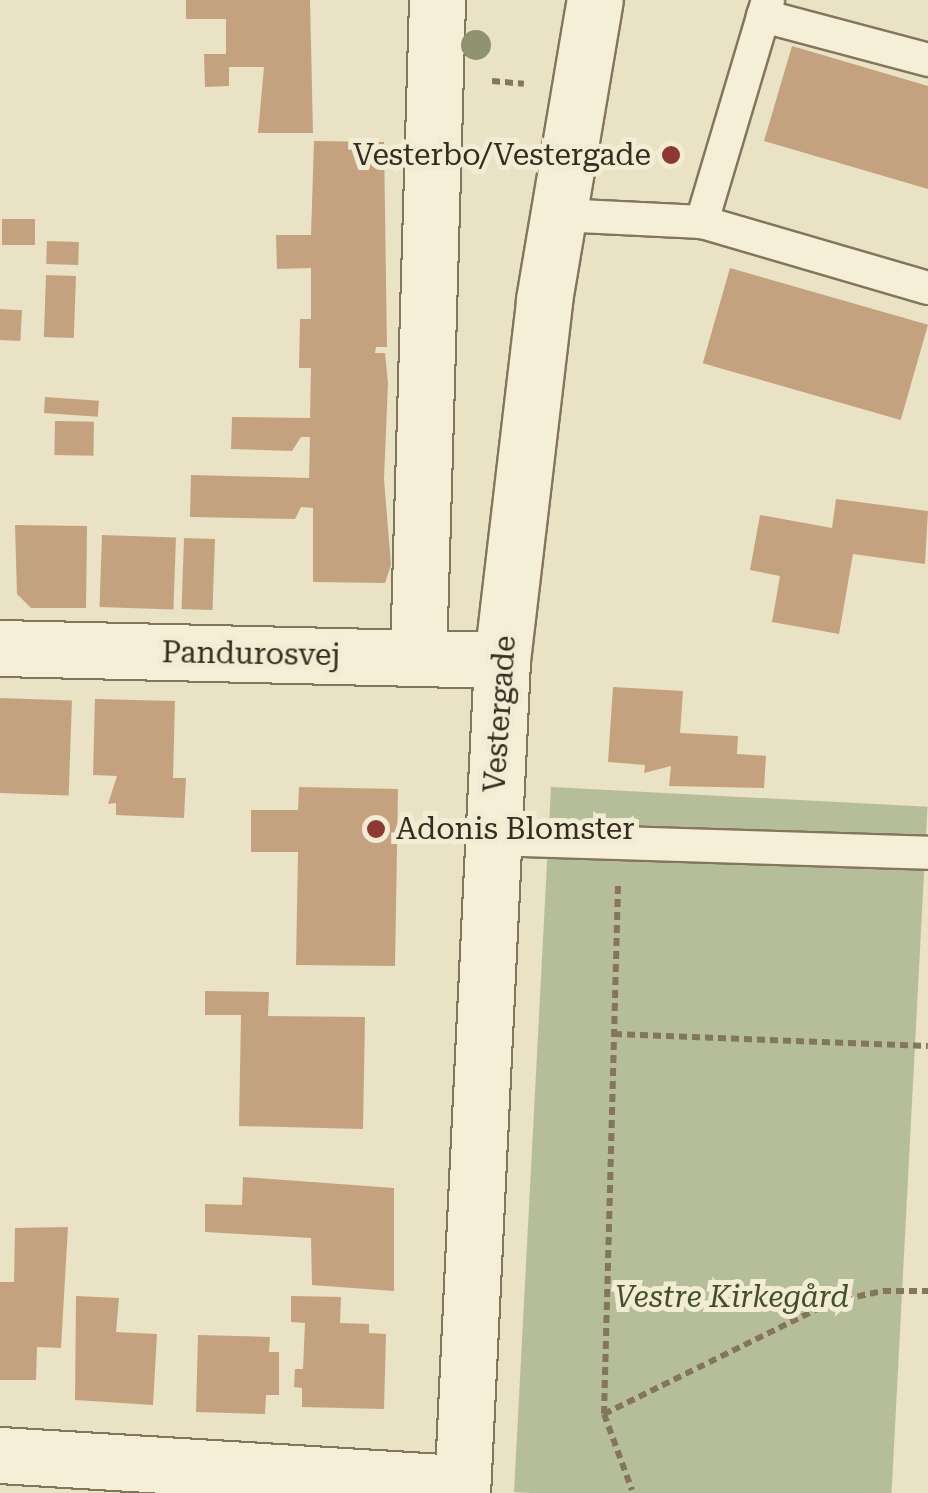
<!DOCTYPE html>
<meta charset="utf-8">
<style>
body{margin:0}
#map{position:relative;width:928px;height:1493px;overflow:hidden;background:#eae2c5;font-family:"Roboto Serif",serif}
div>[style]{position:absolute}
.cemetery>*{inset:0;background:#b5bd99;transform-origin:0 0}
.building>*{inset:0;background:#c5a27f;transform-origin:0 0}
.path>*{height:6px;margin-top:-3px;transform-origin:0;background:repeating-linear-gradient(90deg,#84755d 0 8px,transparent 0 13px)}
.roads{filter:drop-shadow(2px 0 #84755d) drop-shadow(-2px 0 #84755d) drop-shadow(0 2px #84755d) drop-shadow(0 -2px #84755d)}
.service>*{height:32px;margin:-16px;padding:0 16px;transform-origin:16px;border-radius:16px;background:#f6efd8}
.minor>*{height:55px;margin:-27.5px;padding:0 27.5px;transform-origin:27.5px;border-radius:27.5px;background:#f6efd8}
.tertiary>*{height:55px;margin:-27.5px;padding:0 27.5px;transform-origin:27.5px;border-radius:27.5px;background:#f6efd8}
.trees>*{width:30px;height:30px;margin:-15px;border-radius:50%;background:#8e926f}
.dots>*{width:28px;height:28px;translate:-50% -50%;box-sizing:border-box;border:5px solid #f2ecd4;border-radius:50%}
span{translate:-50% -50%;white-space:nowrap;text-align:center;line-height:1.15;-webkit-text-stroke:10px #f2ecd4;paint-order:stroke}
.poi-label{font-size:30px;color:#352c1f}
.right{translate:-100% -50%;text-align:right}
.left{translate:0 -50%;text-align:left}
.street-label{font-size:30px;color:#352c1f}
.park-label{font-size:30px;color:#425028;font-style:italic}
</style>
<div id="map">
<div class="cemetery">
<div style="left:551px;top:787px;width:377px;height:706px;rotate:3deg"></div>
</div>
<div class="building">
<div style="clip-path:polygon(186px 0,310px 0,313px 133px,258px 133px,264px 67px,229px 67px,229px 86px,205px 87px,204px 54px,226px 54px,226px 19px,186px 19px)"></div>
<div style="clip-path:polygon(792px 46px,928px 86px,928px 189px,764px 141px)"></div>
<div style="clip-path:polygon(314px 141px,384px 142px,387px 347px,376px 347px,375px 353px,385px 353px,388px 383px,384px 479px,391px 565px,385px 583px,313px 582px,313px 508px,301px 507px,295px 519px,190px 517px,191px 475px,309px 478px,310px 437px,301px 437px,292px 451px,231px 449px,232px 417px,310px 418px,311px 368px,299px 368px,300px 319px,311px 319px,311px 268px,277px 269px,276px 235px,311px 235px)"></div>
<div style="left:2px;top:219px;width:33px;height:26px"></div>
<div style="left:47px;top:241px;width:32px;height:23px;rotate:2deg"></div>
<div style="left:730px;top:268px;width:206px;height:99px;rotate:16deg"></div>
<div style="left:46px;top:275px;width:30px;height:62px;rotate:2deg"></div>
<div style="left:0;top:309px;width:22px;height:31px;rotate:3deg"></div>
<div style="left:45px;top:397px;width:54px;height:16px;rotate:4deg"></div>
<div style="left:55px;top:421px;width:39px;height:34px;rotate:1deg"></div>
<div style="clip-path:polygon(836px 499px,928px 511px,925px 564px,853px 554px,839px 634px,772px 622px,780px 576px,750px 570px,760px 515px,832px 528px)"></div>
<div style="clip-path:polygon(15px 525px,87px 526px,86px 608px,31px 608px,17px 594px)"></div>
<div style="left:102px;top:535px;width:74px;height:72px;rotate:2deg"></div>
<div style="left:184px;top:538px;width:31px;height:71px;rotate:2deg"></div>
<div style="clip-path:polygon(613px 687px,683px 691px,680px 733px,738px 736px,737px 754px,766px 756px,764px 788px,669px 786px,671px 766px,644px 773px,645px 765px,608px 762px)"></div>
<div style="left:0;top:698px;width:72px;height:95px;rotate:2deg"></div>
<div style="clip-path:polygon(95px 699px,175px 701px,173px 778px,186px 778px,184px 818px,116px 815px,116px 803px,108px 804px,117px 776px,93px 775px)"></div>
<div style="clip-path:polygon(299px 787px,398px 789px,395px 966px,296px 965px,298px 852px,251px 852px,251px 810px,298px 810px)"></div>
<div style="clip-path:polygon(205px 991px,269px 992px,268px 1016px,365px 1017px,363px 1129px,239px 1126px,241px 1015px,205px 1015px)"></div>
<div style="clip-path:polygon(243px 1177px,394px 1188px,394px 1291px,312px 1285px,311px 1238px,205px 1232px,205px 1204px,242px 1205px)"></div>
<div style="clip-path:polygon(68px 1227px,61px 1348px,37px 1347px,36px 1380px,0 1380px,0 1282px,14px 1282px,15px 1228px)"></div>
<div style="clip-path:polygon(76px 1296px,119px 1298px,116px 1332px,157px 1334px,153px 1405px,75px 1400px)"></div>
<div style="clip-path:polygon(291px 1296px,341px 1297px,340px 1323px,369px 1324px,369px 1333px,386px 1334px,384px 1409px,302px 1407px,302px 1388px,294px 1387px,295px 1369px,303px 1369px,305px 1323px,291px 1322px)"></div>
<div style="clip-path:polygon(198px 1335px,270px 1337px,269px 1352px,279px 1352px,279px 1395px,266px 1395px,265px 1414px,196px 1412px)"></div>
</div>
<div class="path">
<div style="left:492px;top:81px;width:32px;rotate:5deg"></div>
<div style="left:618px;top:886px;width:528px;rotate:91.52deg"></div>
<div style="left:604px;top:1414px;width:81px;rotate:69.8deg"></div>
<div style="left:614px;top:1034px;width:314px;rotate:2.2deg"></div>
<div style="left:604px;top:1414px;width:254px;rotate:-26.2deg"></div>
<div style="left:832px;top:1302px;width:52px;rotate:-12.2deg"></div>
<div style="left:883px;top:1291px;width:45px"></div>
</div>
<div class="roads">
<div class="service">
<div style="left:768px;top:0;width:232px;rotate:106.6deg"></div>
<div style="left:702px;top:222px;width:235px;rotate:16.3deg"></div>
<div style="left:763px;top:16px;width:171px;rotate:14.9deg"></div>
<div style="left:559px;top:215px;width:143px;rotate:2.8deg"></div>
<div style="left:491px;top:839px;width:437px;rotate:1.8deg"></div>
</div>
<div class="minor">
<div style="left:0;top:648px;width:502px;rotate:1.37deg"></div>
<div style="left:418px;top:657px;width:657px;rotate:-88.34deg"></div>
<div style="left:0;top:1455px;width:463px;rotate:3.5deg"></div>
</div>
<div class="tertiary">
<div style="left:462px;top:1493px;width:834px;rotate:-87.25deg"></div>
<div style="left:502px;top:660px;width:362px;rotate:-83.3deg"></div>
<div style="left:544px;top:300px;width:304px;rotate:-80.4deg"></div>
</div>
</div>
<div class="trees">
<div style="left:476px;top:45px"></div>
</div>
<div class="dots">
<div style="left:671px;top:155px;background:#8d3932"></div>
<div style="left:376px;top:829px;background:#8d3932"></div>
</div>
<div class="poi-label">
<span class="right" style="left:651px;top:155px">Vesterbo/Vestergade</span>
<span class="left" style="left:396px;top:829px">Adonis Blomster</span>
</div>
<div class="street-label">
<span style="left:251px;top:654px;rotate:1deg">Pandurosvej</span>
<span style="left:500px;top:714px;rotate:-86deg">Vestergade</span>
</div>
<div class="park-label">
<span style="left:732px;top:1297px">Vestre Kirkegård</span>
</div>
</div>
